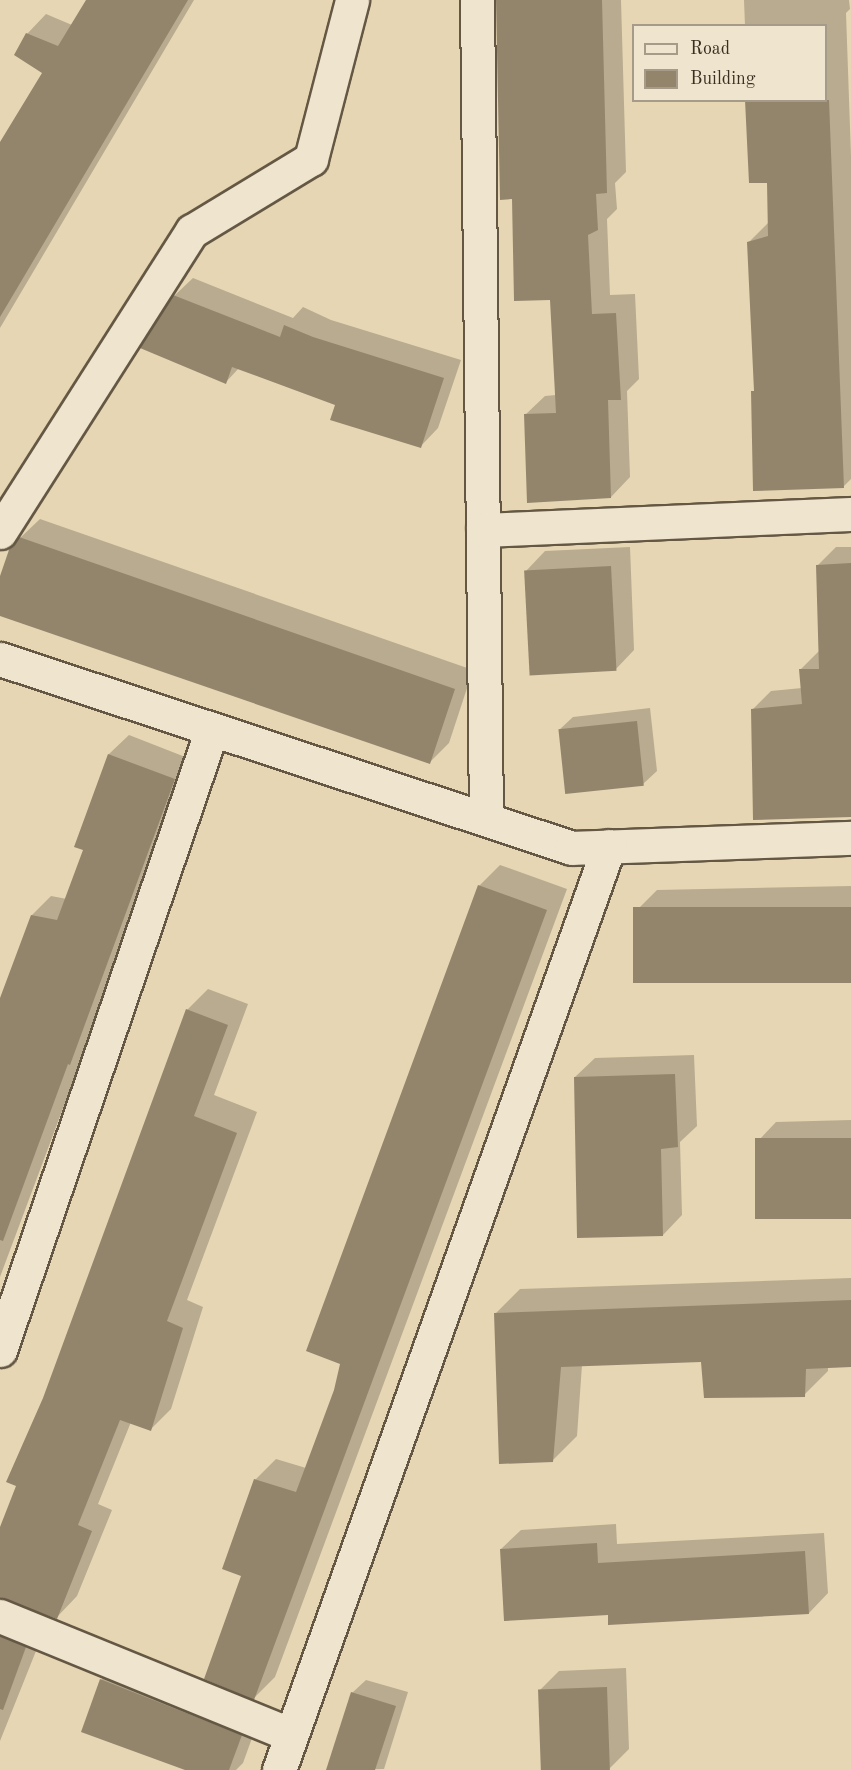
<!DOCTYPE html>
<style>
body{margin:0}
#map{position:relative;width:851px;height:1770px;overflow:hidden;background:#e6d6b3;font-family:"Old Standard TT",serif}
div>[style]{position:absolute}
.shadow>*{inset:0;background:#0003}
.building>*{inset:0;background:#93856c;transform-origin:0 0}
.roads{filter:drop-shadow(2px 0 #645844) drop-shadow(-2px 0 #645844) drop-shadow(0 2px #645844) drop-shadow(0 -2px #645844)}
.minor>*{height:33px;margin:-16.5px;padding:0 16.5px;transform-origin:16.5px;border-radius:16.5px;background:#efe4ce}
span{translate:-50% -50%;white-space:nowrap;text-align:center;line-height:1.15;-webkit-text-stroke:5px #efe4ce;paint-order:stroke}
.legend{position:absolute;left:632px;top:24px;width:195px;height:78px;box-sizing:border-box;background:#efe4ce;border:2px solid #a69b88;margin:0;padding:8px 10px;list-style:none;font-size:18px;color:#392e1f}
.legend li{display:flex;align-items:center;gap:12px;height:30px}
.legend b{width:30px;border:2px solid #a69b88}
</style>
<div id="map">
<div class="shadow">
<div style="clip-path:polygon(88px 0,194px 0,0 328px,0 146px,44px 72px,27px 34px,46px 14px,72px 25px)"></div>
<div style="clip-path:polygon(501px 0,621px 0,626px 172px,615px 183px,617px 209px,607px 219px,610px 295px,635px 294px,639px 379px,627px 391px,630px 477px,611px 497px,525px 415px,545px 396px,556px 395px,551px 298px,513px 198px)"></div>
<div style="clip-path:polygon(744px 0,849px 0,850px 9px,846px 13px,851px 156px,851px 479px,844px 486px,753px 392px,756px 389px,749px 242px,768px 223px,826px 100px,826px 26px,745px 26px)"></div>
<div style="clip-path:polygon(193px 278px,293px 318px,303px 307px,331px 320px,461px 360px,438px 428px,420px 447px,337px 404px,239px 368px,226px 382px,174px 296px)"></div>
<div style="clip-path:polygon(40px 519px,473px 670px,449px 743px,430px 762px,0 615px,0 581px,20px 538px)"></div>
<div style="clip-path:polygon(630px 547px,634px 650px,615px 670px,526px 571px,545px 551px)"></div>
<div style="clip-path:polygon(836px 547px,851px 547px,851px 816px,752px 710px,771px 691px,802px 688px,800px 670px,819px 651px,817px 566px)"></div>
<div style="clip-path:polygon(650px 708px,657px 771px,643px 784px,559px 730px,573px 717px)"></div>
<div style="clip-path:polygon(129px 735px,193px 760px,0 1277px,0 1002px,32px 915px,51px 896px,67px 899px,85px 849px,109px 754px)"></div>
<div style="clip-path:polygon(500px 865px,567px 889px,275px 1677px,254px 1698px,243px 1575px,255px 1480px,276px 1459px,306px 1468px,335px 1390px,479px 886px)"></div>
<div style="clip-path:polygon(851px 886px,851px 982px,635px 912px,657px 890px)"></div>
<div style="clip-path:polygon(208px 989px,248px 1004px,214px 1095px,257px 1112px,187px 1300px,203px 1307px,171px 1409px,150px 1430px,131px 1422px,98px 1504px,112px 1510px,77px 1596px,57px 1617px,2px 1597px,6px 1607px,46px 1626px,0 1741px,0 1531px,18px 1485px,45px 1398px,187px 1010px)"></div>
<div style="clip-path:polygon(694px 1055px,697px 1126px,680px 1142px,682px 1215px,663px 1235px,575px 1077px,595px 1058px)"></div>
<div style="clip-path:polygon(851px 1120px,851px 1217px,757px 1142px,776px 1122px)"></div>
<div style="clip-path:polygon(851px 1278px,851px 1366px,828px 1366px,828px 1371px,804px 1395px,703px 1360px,582px 1365px,577px 1436px,553px 1460px,496px 1313px,520px 1289px)"></div>
<div style="clip-path:polygon(616px 1524px,617px 1544px,824px 1533px,828px 1593px,809px 1613px,501px 1549px,521px 1530px)"></div>
<div style="clip-path:polygon(120px 1661px,260px 1716px,243px 1763px,236px 1770px,189px 1770px,101px 1680px)"></div>
<div style="clip-path:polygon(626px 1668px,629px 1749px,609px 1769px,545px 1770px,540px 1690px,559px 1671px)"></div>
<div style="clip-path:polygon(366px 1680px,408px 1692px,384px 1769px,334px 1770px,352px 1693px)"></div>
</div>
<div class="building">
<div style="clip-path:polygon(86px 0,188px 0,0 317px,0 142px,42px 73px,14px 55px,26px 33px,58px 46px)"></div>
<div style="clip-path:polygon(496px 0,602px 0,607px 193px,596px 194px,598px 230px,588px 235px,592px 314px,616px 313px,621px 400px,608px 400px,611px 498px,527px 503px,524px 414px,556px 413px,550px 300px,514px 301px,512px 199px,500px 200px)"></div>
<div style="clip-path:polygon(745px 100px,829px 100px,844px 488px,753px 491px,751px 391px,754px 391px,747px 242px,768px 236px,767px 183px,749px 183px)"></div>
<div style="clip-path:polygon(173px 295px,280px 337px,284px 325px,313px 337px,444px 378px,421px 448px,330px 420px,335px 405px,232px 367px,226px 384px,140px 348px)"></div>
<div style="clip-path:polygon(19px 537px,455px 689px,430px 764px,0 616px,0 576px,10px 547px)"></div>
<div style="clip-path:polygon(851px 563px,851px 817px,753px 820px,751px 709px,802px 704px,799px 669px,819px 669px,816px 565px)"></div>
<div style="left:611px;top:566px;width:105px;height:87px;rotate:87deg"></div>
<div style="left:637px;top:721px;width:65px;height:79px;rotate:84deg"></div>
<div style="clip-path:polygon(108px 754px,175px 779px,70px 1065px,68px 1064px,3px 1241px,0 1240px,0 998px,31px 915px,57px 920px,83px 850px,74px 847px)"></div>
<div style="clip-path:polygon(478px 885px,547px 910px,254px 1700px,204px 1679px,241px 1576px,222px 1569px,254px 1479px,296px 1492px,334px 1390px,340px 1364px,306px 1351px)"></div>
<div style="left:851px;top:907px;width:76px;height:218px;rotate:90deg"></div>
<div style="clip-path:polygon(186px 1009px,228px 1025px,194px 1116px,237px 1133px,167px 1321px,183px 1328px,151px 1431px,120px 1420px,78px 1525px,92px 1531px,57px 1619px,0 1598px,0 1527px,16px 1486px,6px 1482px,43px 1398px)"></div>
<div style="clip-path:polygon(675px 1074px,678px 1147px,661px 1149px,663px 1236px,577px 1238px,574px 1077px)"></div>
<div style="left:851px;top:1138px;width:81px;height:96px;rotate:90deg"></div>
<div style="clip-path:polygon(851px 1300px,851px 1367px,806px 1369px,805px 1397px,704px 1398px,701px 1362px,561px 1367px,553px 1462px,499px 1464px,494px 1313px)"></div>
<div style="clip-path:polygon(597px 1543px,598px 1563px,805px 1551px,809px 1614px,608px 1625px,608px 1615px,504px 1621px,500px 1549px)"></div>
<div style="clip-path:polygon(0 1636px,26px 1647px,3px 1710px,0 1709px)"></div>
<div style="clip-path:polygon(100px 1679px,242px 1735px,229px 1770px,185px 1770px,81px 1732px)"></div>
<div style="left:607px;top:1687px;width:83px;height:69px;rotate:88deg"></div>
<div style="clip-path:polygon(351px 1692px,396px 1706px,375px 1770px,326px 1770px)"></div>
</div>
<div class="roads">
<div class="minor">
<div style="left:477px;top:0;width:819px;rotate:89.37deg"></div>
<div style="left:483px;top:530px;width:368px;rotate:-2.5deg"></div>
<div style="left:0;top:532px;width:357px;rotate:-57.5deg"></div>
<div style="left:192px;top:231px;width:139px;rotate:-31.2deg"></div>
<div style="left:311px;top:159px;width:164px;rotate:-75.5deg"></div>
<div style="left:0;top:659px;width:602px;rotate:18.28deg"></div>
<div style="left:572px;top:848px;width:279px;rotate:-2.1deg"></div>
<div style="left:0;top:1350px;width:656px;rotate:-71.15deg"></div>
<div style="left:0;top:1616px;width:314px;rotate:22.2deg"></div>
<div style="left:279px;top:1770px;width:981px;rotate:-70.35deg"></div>
</div>
</div>
<ul class="legend">
<li><b style="height:8px;background:#efe4ce"></b>Road</li>
<li><b style="height:16px;background:#93856c"></b>Building</li>
</ul>
</div>
